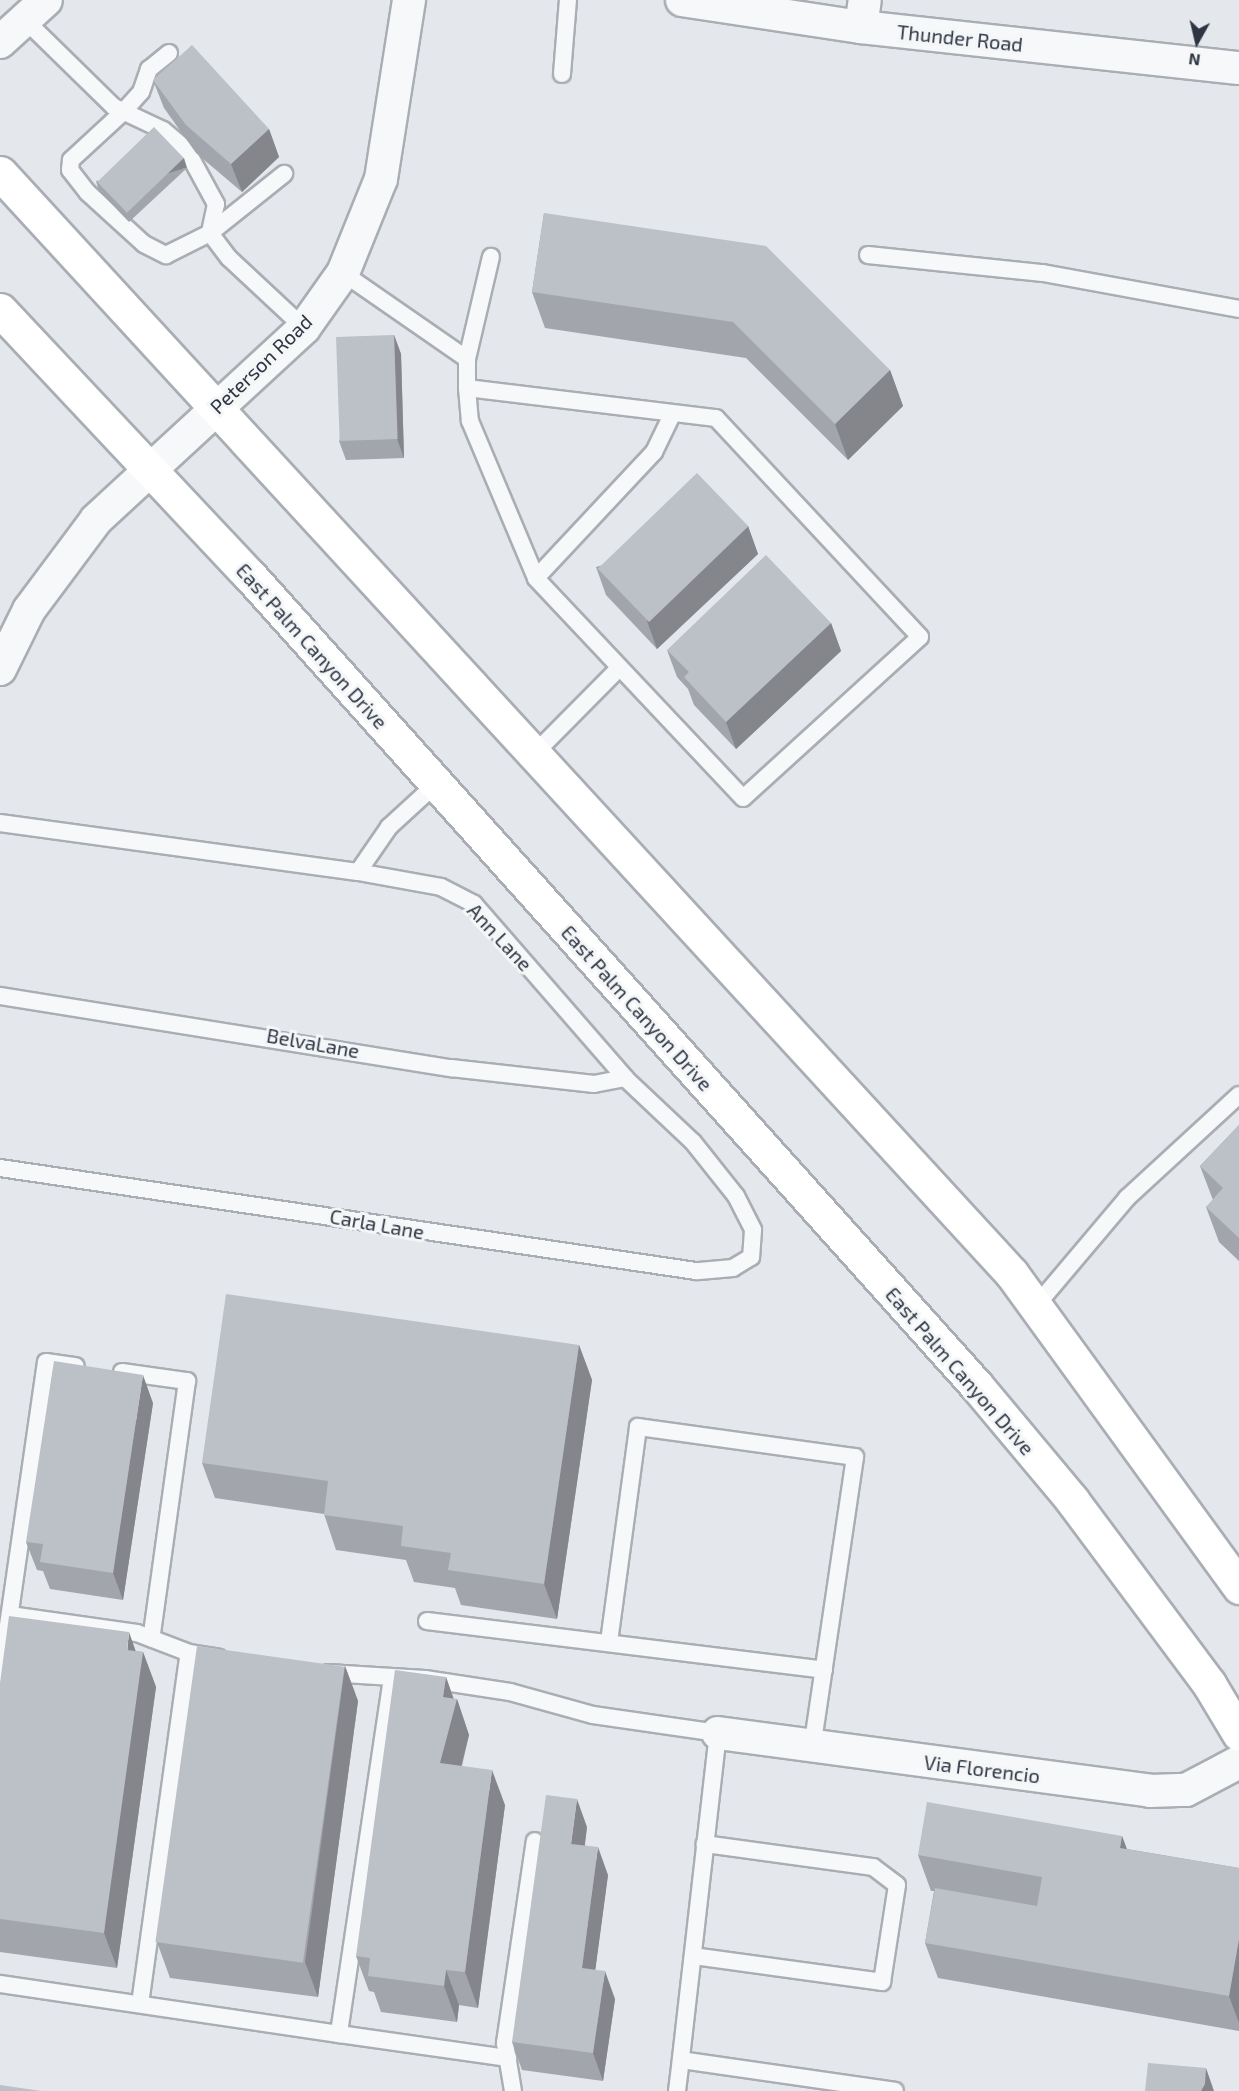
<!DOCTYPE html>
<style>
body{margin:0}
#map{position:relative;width:1239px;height:2091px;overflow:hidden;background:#e4e7eb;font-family:"Exo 2",sans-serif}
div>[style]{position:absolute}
.roads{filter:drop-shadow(2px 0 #a9aeb5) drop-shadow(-2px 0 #a9aeb5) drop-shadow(0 2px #a9aeb5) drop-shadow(0 -2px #a9aeb5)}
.service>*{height:16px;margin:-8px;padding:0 8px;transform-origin:8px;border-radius:8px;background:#f7f8f9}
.minor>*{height:32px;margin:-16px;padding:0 16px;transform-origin:16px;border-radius:16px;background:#f7f8f9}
.primary>*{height:33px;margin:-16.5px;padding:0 16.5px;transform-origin:16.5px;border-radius:16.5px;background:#fff}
.wall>*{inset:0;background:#a2a5ab}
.shaded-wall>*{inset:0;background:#84868b;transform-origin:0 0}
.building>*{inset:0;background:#bcc0c7;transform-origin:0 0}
span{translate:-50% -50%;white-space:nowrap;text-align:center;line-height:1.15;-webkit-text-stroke:6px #f4f6f8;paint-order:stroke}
.street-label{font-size:20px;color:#2d3542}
.north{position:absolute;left:1167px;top:12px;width:60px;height:60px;-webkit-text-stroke:4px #f4f6f8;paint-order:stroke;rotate:188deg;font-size:16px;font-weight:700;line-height:24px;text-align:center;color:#2d3542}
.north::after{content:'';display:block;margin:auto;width:21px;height:27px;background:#2d3542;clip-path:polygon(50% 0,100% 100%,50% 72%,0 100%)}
</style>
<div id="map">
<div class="roads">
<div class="service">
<div style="left:24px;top:19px;width:126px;rotate:44.4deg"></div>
<div style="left:114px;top:107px;width:54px;rotate:25.1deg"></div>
<div style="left:163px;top:130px;width:30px;rotate:40deg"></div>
<div style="left:186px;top:149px;width:63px;rotate:61.4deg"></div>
<div style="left:216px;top:204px;width:30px;rotate:102deg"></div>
<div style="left:210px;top:233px;width:31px;rotate:53deg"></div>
<div style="left:229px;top:258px;width:103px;rotate:43deg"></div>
<div style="left:169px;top:53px;width:26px;rotate:141deg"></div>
<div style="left:149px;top:69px;width:24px;rotate:109deg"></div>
<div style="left:141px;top:92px;width:27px;rotate:132deg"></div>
<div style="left:123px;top:112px;width:71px;rotate:137.3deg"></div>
<div style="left:71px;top:160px;width:10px;rotate:96deg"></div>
<div style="left:70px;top:170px;width:28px;rotate:52deg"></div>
<div style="left:87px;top:192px;width:77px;rotate:42.4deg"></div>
<div style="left:144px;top:244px;width:25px;rotate:27deg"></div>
<div style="left:166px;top:255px;width:49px;rotate:-26.6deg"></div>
<div style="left:210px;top:233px;width:95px;rotate:-38.6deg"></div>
<div style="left:562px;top:74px;width:74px;rotate:-85.4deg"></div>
<div style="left:868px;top:255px;width:176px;rotate:5.9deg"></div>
<div style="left:1043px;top:273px;width:199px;rotate:10.4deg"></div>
<div style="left:343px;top:273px;width:151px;rotate:34.7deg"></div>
<div style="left:467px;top:359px;width:29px;rotate:90deg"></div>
<div style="left:467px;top:388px;width:251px;rotate:6.9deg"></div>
<div style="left:716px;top:418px;width:299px;rotate:47deg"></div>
<div style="left:920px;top:637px;width:239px;rotate:137.7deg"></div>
<div style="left:743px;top:798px;width:302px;rotate:-133.3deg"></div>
<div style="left:536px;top:578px;width:173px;rotate:-46.9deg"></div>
<div style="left:654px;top:452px;width:41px;rotate:-64.1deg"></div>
<div style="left:467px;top:359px;width:105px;rotate:-76.8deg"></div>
<div style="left:467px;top:388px;width:33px;rotate:85deg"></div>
<div style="left:470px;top:421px;width:170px;rotate:67.2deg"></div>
<div style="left:533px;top:755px;width:122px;rotate:-45.3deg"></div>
<div style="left:0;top:823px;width:361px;rotate:7.8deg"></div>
<div style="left:358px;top:872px;width:84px;rotate:10.2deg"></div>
<div style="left:441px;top:887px;width:37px;rotate:27deg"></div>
<div style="left:474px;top:904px;width:230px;rotate:49deg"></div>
<div style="left:625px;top:1078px;width:93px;rotate:43.3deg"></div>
<div style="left:693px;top:1142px;width:69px;rotate:51.5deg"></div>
<div style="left:736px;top:1196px;width:38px;rotate:63deg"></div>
<div style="left:753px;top:1230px;width:27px;rotate:94deg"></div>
<div style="left:751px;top:1257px;width:21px;rotate:149deg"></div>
<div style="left:733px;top:1268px;width:37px;rotate:175deg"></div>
<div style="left:696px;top:1271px;width:704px;rotate:-171.58deg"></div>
<div style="left:358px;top:872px;width:55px;rotate:-55.4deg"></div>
<div style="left:389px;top:827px;width:64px;rotate:-42.5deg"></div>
<div style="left:0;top:996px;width:457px;rotate:9.1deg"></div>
<div style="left:451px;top:1068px;width:144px;rotate:6.4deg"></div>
<div style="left:594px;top:1084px;width:32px;rotate:-11deg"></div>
<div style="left:1035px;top:1307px;width:143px;rotate:-49.8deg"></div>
<div style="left:1127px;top:1198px;width:152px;rotate:-42.6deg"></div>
<div style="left:122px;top:1372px;width:66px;rotate:7.9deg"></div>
<div style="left:187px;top:1381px;width:260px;rotate:97.9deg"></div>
<div style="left:10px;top:1615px;width:128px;rotate:8.1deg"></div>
<div style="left:137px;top:1633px;width:56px;rotate:21deg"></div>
<div style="left:189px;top:1653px;width:30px;rotate:9deg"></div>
<div style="left:427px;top:1621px;width:400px;rotate:7deg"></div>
<div style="left:609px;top:1642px;width:217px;rotate:-82.3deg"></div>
<div style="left:638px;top:1427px;width:219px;rotate:7.9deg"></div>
<div style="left:855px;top:1457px;width:293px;rotate:98.4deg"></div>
<div style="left:328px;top:1673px;width:97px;rotate:3.5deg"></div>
<div style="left:425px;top:1679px;width:86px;rotate:8.7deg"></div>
<div style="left:510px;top:1692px;width:86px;rotate:15.5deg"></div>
<div style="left:593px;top:1715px;width:126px;rotate:8.2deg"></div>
<div style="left:718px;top:1733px;width:329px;rotate:96.5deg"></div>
<div style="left:392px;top:1678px;width:360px;rotate:98.5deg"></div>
<div style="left:339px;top:2034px;width:171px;rotate:8.1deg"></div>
<div style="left:0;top:1681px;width:322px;rotate:-81.8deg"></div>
<div style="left:46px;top:1362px;width:30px;rotate:8deg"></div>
<div style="left:693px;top:1956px;width:191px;rotate:7.8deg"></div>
<div style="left:882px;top:1982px;width:98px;rotate:-81.2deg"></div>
<div style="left:897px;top:1885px;width:30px;rotate:-143deg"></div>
<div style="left:873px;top:1867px;width:170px;rotate:-172.2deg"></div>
<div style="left:0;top:1984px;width:343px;rotate:8.4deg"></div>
<div style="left:140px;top:2004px;width:354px;rotate:-82.1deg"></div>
<div style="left:513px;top:2091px;width:49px;rotate:-99.5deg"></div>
<div style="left:505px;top:2043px;width:204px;rotate:-81.6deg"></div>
<div style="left:677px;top:2091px;width:31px;rotate:-83deg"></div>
<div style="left:681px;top:2060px;width:216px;rotate:8.2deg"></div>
</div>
<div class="minor">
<div style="left:682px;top:0;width:181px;rotate:8.6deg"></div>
<div style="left:861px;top:27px;width:380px;rotate:6.2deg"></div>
<div style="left:861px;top:27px;width:27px;rotate:-82deg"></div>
<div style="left:0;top:42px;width:62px;rotate:-42.4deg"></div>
<div style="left:0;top:669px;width:66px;rotate:-63.8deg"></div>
<div style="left:29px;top:610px;width:112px;rotate:-53.3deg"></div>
<div style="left:96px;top:520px;width:283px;rotate:-42.7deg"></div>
<div style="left:304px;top:328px;width:67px;rotate:-54.7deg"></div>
<div style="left:343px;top:273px;width:101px;rotate:-68deg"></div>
<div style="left:381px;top:179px;width:181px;rotate:-81.1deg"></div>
<div style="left:718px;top:1733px;width:436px;rotate:7.6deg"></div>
<div style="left:1150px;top:1791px;width:36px;rotate:-2deg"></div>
<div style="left:1186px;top:1790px;width:60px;rotate:-27.8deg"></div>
</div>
<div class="primary">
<div style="left:0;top:173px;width:1495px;rotate:47.41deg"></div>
<div style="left:1012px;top:1274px;width:387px;rotate:54deg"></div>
<div style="left:0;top:310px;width:366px;rotate:46.8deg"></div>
<div style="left:251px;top:577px;width:1086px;rotate:48.1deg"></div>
<div style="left:976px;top:1385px;width:150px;rotate:50.1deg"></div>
<div style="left:1072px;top:1500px;width:229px;rotate:53.3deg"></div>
<div style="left:1209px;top:1684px;width:58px;rotate:59deg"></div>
</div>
</div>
<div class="wall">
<div style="clip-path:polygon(153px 80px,269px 129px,279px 157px,242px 192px,196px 153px,164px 108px)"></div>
<div style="clip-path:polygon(187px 168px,129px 222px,99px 191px,96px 181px)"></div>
<div style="clip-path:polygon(544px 213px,890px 370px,903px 406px,848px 460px,746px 358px,545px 328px,532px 292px)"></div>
<div style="clip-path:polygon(394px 335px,401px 354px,404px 458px,346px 460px,339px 441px)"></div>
<div style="clip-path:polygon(748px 526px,758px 554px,657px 649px,606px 595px,596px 567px)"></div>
<div style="clip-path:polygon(831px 623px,841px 651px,736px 749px,694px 705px,688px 689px,677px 677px,667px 650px)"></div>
<div style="clip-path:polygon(1239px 1125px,1239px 1261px,1219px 1242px,1206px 1207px,1213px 1200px,1200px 1166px)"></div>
<div style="clip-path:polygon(579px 1345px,592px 1380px,557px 1619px,461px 1605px,455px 1588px,414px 1582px,406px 1560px,336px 1550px,324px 1514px,215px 1498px,202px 1463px)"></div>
<div style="clip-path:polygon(153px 1403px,123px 1600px,50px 1589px,43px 1571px,37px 1570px,26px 1542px)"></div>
<div style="clip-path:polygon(136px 1651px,143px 1652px,156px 1687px,117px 1968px,0 1952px,0 1683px)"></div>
<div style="clip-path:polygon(345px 1666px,358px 1701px,318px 1997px,170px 1978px,157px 1942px)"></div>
<div style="clip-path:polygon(446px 1677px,454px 1699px,457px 1699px,469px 1735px,462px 1766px,505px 1805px,478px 2008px,459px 2005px,457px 2022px,381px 2012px,374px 1992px,369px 1991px,356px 1956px)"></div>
<div style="clip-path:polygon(587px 1827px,585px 1845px,608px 1875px,595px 1970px,615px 1999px,603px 2081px,522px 2070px,512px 2042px)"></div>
<div style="clip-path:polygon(1122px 1836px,1127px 1849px,1239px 1868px,1239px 2031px,938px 1978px,925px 1943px,934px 1891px,931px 1891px,918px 1855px)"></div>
</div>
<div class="shaded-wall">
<div style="clip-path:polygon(269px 129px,279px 157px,242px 192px,231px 164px)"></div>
<div style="left:184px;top:158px;width:10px;height:81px;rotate:73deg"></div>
<div style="clip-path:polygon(394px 335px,401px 354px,404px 458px,397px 439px)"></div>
<div style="clip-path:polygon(890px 370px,903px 406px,848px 460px,835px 424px)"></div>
<div style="clip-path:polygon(748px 526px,758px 554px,657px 649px,647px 621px)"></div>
<div style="clip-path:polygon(831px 623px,841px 651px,736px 749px,726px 722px)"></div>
<div style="clip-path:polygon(579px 1345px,592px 1380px,557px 1619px,544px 1584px)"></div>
<div style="clip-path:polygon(143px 1375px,153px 1403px,123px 1600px,113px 1573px)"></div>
<div style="clip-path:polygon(129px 1632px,141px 1666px,143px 1652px,156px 1687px,117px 1968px,104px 1933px)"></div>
<div style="clip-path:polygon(345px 1666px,358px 1701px,318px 1997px,305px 1962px)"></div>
<div style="clip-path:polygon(446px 1677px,455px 1704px,457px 1699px,469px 1735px,453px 1798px,440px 1763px,443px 1697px)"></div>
<div style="clip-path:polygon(492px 1770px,505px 1805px,478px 2008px,465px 1972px)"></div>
<div style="clip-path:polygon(577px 1799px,587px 1827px,581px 1872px,571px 1844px)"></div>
<div style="clip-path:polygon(1122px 1836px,1135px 1872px,1120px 1848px)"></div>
<div style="clip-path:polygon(598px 1847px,608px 1875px,592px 1995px,582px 1968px)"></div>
<div style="clip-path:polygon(1239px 1939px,1239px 2023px,1229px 1996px)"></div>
<div style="clip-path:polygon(446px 1970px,459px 2005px,457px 2022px,444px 1986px)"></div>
<div style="clip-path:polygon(605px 1971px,615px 1999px,603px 2081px,593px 2053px)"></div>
<div style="clip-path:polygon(1206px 2068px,1214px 2091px,1201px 2091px)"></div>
</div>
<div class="building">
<div style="clip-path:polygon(192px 45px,269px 129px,231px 164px,186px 125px,153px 80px)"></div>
<div style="left:154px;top:127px;width:43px;height:79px;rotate:46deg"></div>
<div style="clip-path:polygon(544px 213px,766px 246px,890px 370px,835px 424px,733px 322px,532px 292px)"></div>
<div style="left:394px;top:335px;width:104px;height:58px;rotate:88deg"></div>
<div style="left:697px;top:473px;width:74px;height:138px;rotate:46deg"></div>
<div style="clip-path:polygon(766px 555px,831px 623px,726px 722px,684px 677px,689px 672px,667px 650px)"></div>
<div style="clip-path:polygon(1239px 1125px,1239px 1238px,1206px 1207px,1223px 1188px,1200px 1166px)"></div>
<div style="clip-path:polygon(226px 1294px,579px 1345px,544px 1584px,448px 1570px,451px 1553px,401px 1546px,403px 1526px,324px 1515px,328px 1481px,202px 1463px)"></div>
<div style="clip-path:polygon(54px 1361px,143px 1375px,113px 1573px,40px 1562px,43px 1544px,26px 1542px)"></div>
<div style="clip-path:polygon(9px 1616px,129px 1632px,127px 1650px,143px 1652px,104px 1933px,0 1919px,0 1683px)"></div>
<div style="left:197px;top:1646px;width:149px;height:299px;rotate:8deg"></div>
<div style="clip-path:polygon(395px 1670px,446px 1677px,443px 1697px,457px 1699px,440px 1763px,492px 1770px,465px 1972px,446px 1970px,444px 1986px,368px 1976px,370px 1958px,356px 1956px)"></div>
<div style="clip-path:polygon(546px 1795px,577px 1799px,571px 1844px,598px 1847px,582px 1968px,605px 1971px,593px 2053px,512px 2042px)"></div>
<div style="clip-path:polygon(927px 1802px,1122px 1836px,1120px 1848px,1239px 1868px,1239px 1939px,1229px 1996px,925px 1943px,935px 1888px,1037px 1906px,1042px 1877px,918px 1855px)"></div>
<div style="clip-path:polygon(1148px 2063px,1206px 2068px,1205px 2084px,1201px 2091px,1145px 2091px)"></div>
<div style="clip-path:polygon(0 2085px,41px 2091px,0 2091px)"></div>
</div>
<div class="street-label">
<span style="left:960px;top:38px;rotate:6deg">Thunder Road</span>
<span style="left:261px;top:364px;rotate:-44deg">Peterson Road</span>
<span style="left:312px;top:646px;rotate:48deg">East Palm Canyon Drive</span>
<span style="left:500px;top:937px;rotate:47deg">Ann Lane</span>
<span style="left:637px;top:1008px;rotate:48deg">East Palm Canyon Drive</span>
<span style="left:313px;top:1043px;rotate:10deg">BelvaLane</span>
<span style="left:377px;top:1224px;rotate:10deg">Carla Lane</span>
<span style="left:960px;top:1371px;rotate:49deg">East Palm Canyon Drive</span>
<span style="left:982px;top:1769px;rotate:7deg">Via Florencio</span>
</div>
<div class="north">N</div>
</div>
